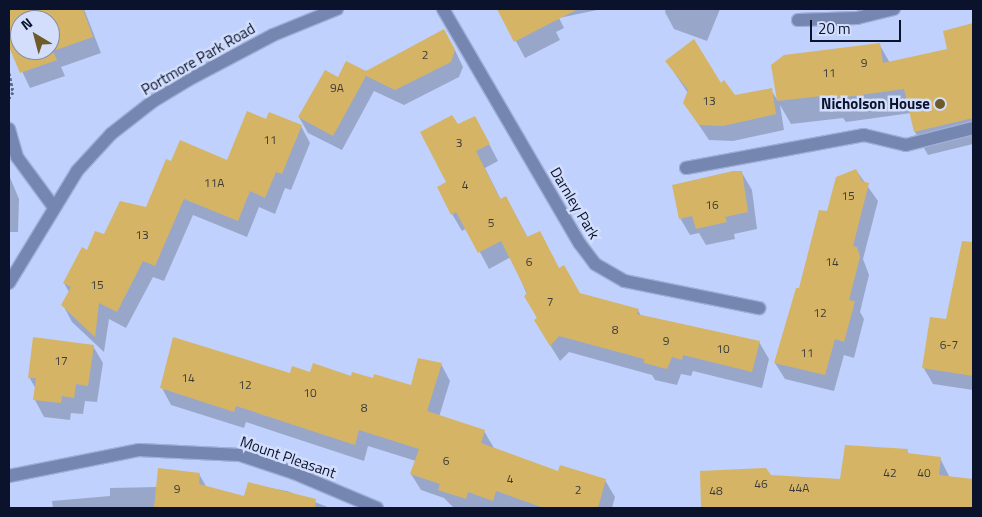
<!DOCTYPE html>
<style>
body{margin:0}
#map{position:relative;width:982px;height:517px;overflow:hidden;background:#bfd1fc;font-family:"Titillium Web",sans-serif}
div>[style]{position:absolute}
.shadow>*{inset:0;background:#0003}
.building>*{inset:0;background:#d5b565}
.path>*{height:3px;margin-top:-1.5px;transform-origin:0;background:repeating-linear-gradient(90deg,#5e6b8d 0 2.5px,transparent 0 5px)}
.roads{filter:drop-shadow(1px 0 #9eafd7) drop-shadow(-1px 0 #9eafd7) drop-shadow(0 1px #9eafd7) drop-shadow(0 -1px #9eafd7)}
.minor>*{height:12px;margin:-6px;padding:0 6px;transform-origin:6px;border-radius:6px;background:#7586b1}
.dots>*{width:14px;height:14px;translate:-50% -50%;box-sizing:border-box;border:2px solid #d2defc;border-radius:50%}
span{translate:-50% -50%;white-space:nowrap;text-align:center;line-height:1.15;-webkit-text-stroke:5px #d2defc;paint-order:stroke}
.number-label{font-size:12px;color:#3d3b3a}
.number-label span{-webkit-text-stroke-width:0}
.street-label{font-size:15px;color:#0a122c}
.poi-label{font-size:15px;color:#0a122c;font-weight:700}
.right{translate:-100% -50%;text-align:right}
.frame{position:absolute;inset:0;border:10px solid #0a122c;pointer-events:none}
.north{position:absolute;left:10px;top:10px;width:50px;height:50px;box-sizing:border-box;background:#d2defc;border:1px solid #828ca9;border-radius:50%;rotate:323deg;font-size:14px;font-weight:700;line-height:20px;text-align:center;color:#0a122c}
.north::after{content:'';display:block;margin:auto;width:18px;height:22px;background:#6e5b2a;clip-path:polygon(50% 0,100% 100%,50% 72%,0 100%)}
.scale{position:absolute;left:810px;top:20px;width:91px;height:22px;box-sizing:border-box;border:2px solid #0a122c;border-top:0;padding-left:6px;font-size:15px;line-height:18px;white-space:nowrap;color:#0a122c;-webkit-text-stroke:4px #d2defc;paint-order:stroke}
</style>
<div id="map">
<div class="shadow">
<div style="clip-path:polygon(evenodd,17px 9px,84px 9px,101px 53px,61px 67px,65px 76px,30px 88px,9px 44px,9px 12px,17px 9px,20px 20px,50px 20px,50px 50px,20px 50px,20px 20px)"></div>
<div style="clip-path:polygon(512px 9px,602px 9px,559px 18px,564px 28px,556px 32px,560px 40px,525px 58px,501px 14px)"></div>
<div style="clip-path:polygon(666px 9px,720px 9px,707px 41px,674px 29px,665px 12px)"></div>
<div style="clip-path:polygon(973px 24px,973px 144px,928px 155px,915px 132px,911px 113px,846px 122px,843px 118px,791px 124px,780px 105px,784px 130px,733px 141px,709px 140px,684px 103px,688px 93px,667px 62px,721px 85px,734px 96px,771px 90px,778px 101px,772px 66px,879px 44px,890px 63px,948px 50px,944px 32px)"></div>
<div style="clip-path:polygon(453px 46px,463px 67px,459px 77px,404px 105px,374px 91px,342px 150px,308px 133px,299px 117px,338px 79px)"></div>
<div style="clip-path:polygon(267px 121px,301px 126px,310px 143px,291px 190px,285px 188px,275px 214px,259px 207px,247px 237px,193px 215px,164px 281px,153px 277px,126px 328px,109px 319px,104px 352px,72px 322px,63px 305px,69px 292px,64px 283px,88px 252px,105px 236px,147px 208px,172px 163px,228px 161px)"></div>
<div style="clip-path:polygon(458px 126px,484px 134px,498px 161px,485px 168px,501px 200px,506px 197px,528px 238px,540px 232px,559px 269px,579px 294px,638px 310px,641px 316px,759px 342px,769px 359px,762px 388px,693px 371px,691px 376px,681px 374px,677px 385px,655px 380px,652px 375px,569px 352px,560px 361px,545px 337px,511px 257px,489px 269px,467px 228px,462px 231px,452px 214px,447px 182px)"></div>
<div style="clip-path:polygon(856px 170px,878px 201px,863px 259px,869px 275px,860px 312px,864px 319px,854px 358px,844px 355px,834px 391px,785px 379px,775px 363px,828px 212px)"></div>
<div style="clip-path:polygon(742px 173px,752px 190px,757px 229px,734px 234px,735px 239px,706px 245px,699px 233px,690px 235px,680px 218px)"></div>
<div style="clip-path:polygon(9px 175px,19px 199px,18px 232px,9px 232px)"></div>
<div style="clip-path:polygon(961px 255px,973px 257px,973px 390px,933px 384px,923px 367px,947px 320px)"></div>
<div style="clip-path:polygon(93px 346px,103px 363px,97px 402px,85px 401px,83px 414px,71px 413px,70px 420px,44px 417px,35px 400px,36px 389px,29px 377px)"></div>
<div style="clip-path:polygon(441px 364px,450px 381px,439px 417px,484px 431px,494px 448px,559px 473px,605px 480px,615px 497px,612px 508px,454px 508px,444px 498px,421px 490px,411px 474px,416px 461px,368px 446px,364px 461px,246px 422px,244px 428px,171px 405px,162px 388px,311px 374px,411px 387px)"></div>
<div style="clip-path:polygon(907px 450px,909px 455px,940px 458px,950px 478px,973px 481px,973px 508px,702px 508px,701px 472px,841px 480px)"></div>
<div style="clip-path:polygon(199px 474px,207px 488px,245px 497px,249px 484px,287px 491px,330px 508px,53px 508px,52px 501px,110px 496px,110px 488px,157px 487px)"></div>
</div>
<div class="building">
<div style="clip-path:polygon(evenodd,9px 9px,83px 9px,93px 37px,53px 51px,57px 60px,20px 73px,9px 47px,9px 9px,20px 20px,50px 20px,50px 50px,20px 50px,20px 20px)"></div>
<div style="clip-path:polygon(497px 9px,578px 9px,514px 42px)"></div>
<div style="clip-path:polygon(973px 23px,973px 118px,914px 132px,904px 89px,831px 99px,831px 95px,777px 101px,771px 65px,784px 55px,880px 43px,883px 63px,947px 49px,943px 31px)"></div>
<div style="clip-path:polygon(444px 29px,455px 50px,451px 62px,395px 90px,366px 76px,333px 136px,298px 117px,325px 70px,338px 77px,346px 61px,366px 71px)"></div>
<div style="clip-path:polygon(694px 39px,721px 83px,724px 80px,735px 95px,772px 88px,776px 114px,723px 126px,699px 125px,683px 103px,688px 90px,665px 61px)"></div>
<div style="clip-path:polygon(247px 111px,266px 119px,269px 112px,302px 125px,282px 174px,276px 172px,265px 198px,250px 191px,238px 221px,184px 199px,155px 266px,143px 261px,117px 312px,99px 303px,95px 337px,61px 305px,71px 287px,63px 283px,82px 247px,87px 250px,95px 231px,104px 234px,120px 201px,146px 207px,166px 159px,171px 161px,180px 140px,227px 160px)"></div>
<div style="clip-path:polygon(452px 115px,458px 124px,475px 116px,490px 144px,476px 151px,500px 199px,506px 196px,527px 237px,540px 231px,559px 268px,564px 265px,580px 293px,639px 309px,637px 314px,760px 341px,752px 372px,683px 355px,682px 360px,672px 357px,667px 369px,644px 363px,644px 359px,559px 336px,550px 346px,534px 320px,537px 318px,524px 296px,527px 293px,501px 241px,478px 253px,456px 212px,451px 215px,437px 187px,446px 182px,420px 132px)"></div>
<div style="clip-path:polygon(856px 169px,862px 181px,869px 183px,853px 246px,857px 247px,860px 257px,849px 300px,855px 301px,844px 342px,835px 339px,825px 375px,774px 363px,796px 288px,799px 288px,819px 210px,827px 211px,836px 177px)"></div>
<div style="clip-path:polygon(733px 171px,742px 171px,748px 212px,725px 217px,727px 222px,696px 229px,692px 216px,679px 219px,672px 185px)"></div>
<div style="clip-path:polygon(962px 241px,973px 242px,973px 376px,922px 368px,930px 317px,946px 319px)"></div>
<div style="clip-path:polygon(33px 337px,94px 345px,88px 386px,76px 384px,74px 398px,62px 396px,61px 403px,33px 400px,36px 378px,28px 378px)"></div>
<div style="clip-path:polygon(173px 337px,290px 373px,292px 366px,310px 372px,313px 363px,351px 376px,352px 372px,373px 378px,374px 374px,411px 385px,418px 358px,442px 363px,427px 411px,485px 430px,481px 443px,558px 471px,560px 465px,606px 479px,598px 508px,544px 508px,496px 491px,493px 501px,468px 492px,466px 499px,438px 490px,440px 484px,410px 474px,419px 449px,359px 430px,355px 445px,236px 406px,234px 412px,160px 388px)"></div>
<div style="clip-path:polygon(845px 445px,908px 449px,907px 453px,941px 457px,939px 475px,973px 479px,973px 508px,701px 508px,700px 471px,766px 468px,771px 475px,840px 479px)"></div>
<div style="clip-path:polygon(158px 468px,200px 473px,199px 484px,244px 496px,248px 482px,316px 499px,315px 508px,154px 508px)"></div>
</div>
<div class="path">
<div style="left:9px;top:73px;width:19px;rotate:78deg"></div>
<div style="left:13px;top:92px;width:7px;rotate:124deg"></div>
</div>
<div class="roads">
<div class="minor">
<div style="left:443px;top:9px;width:272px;rotate:59.8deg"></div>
<div style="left:580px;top:244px;width:25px;rotate:53deg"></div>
<div style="left:595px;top:264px;width:34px;rotate:30deg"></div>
<div style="left:625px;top:281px;width:137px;rotate:11.4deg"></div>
<div style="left:798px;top:20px;width:59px;rotate:-1.9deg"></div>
<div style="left:857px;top:18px;width:38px;rotate:-14deg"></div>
<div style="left:9px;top:129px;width:29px;rotate:74deg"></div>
<div style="left:17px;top:157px;width:61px;rotate:53.7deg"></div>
<div style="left:686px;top:168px;width:181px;rotate:-10.5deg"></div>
<div style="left:864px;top:135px;width:43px;rotate:13.4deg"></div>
<div style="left:906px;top:145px;width:69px;rotate:-14.2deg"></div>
<div style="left:9px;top:283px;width:131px;rotate:-58.7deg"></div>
<div style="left:77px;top:171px;width:50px;rotate:-47.4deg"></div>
<div style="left:111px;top:134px;width:52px;rotate:-38deg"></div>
<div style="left:152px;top:102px;width:42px;rotate:-31.4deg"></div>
<div style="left:188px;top:80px;width:96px;rotate:-27.9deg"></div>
<div style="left:273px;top:35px;width:69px;rotate:-22.1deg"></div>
<div style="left:9px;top:476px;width:133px;rotate:-11.3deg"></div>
<div style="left:139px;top:450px;width:101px;rotate:2.8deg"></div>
<div style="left:240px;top:455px;width:57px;rotate:18.4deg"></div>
<div style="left:294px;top:473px;width:90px;rotate:22.9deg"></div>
</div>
</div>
<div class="dots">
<div style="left:940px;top:104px;background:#6e5b2a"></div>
</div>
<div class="number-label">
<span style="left:425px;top:55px">2</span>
<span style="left:864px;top:63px">9</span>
<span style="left:829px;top:73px">11</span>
<span style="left:337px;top:88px">9A</span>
<span style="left:709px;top:101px">13</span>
<span style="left:270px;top:140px">11</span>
<span style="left:459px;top:143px">3</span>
<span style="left:214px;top:183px">11A</span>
<span style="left:465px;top:185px">4</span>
<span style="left:848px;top:196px">15</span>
<span style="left:712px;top:205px">16</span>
<span style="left:491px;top:223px">5</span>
<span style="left:142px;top:235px">13</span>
<span style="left:529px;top:262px">6</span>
<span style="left:832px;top:262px">14</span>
<span style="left:97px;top:285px">15</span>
<span style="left:550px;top:302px">7</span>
<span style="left:820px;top:313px">12</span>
<span style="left:615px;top:330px">8</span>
<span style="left:666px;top:341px">9</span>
<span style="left:949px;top:345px">6-7</span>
<span style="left:723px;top:349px">10</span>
<span style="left:807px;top:353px">11</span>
<span style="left:61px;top:361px">17</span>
<span style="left:188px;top:378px">14</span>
<span style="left:245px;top:385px">12</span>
<span style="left:310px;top:393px">10</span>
<span style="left:364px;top:408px">8</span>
<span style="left:446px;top:461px">6</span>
<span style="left:890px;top:473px">42</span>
<span style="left:924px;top:473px">40</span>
<span style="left:510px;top:479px">4</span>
<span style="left:761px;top:484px">46</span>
<span style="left:799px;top:488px">44A</span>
<span style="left:177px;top:489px">9</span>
<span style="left:578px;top:490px">2</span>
<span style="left:716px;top:491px">48</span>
</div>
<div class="street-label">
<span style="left:198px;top:59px;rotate:-30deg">Portmore Park Road</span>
<span style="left:575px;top:203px;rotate:59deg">Darnley Park</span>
<span style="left:288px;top:457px;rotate:19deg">Mount Pleasant</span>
</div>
<div class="poi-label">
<span class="right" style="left:930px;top:104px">Nicholson House</span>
</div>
<div class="frame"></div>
<div class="north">N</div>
<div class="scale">20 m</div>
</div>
